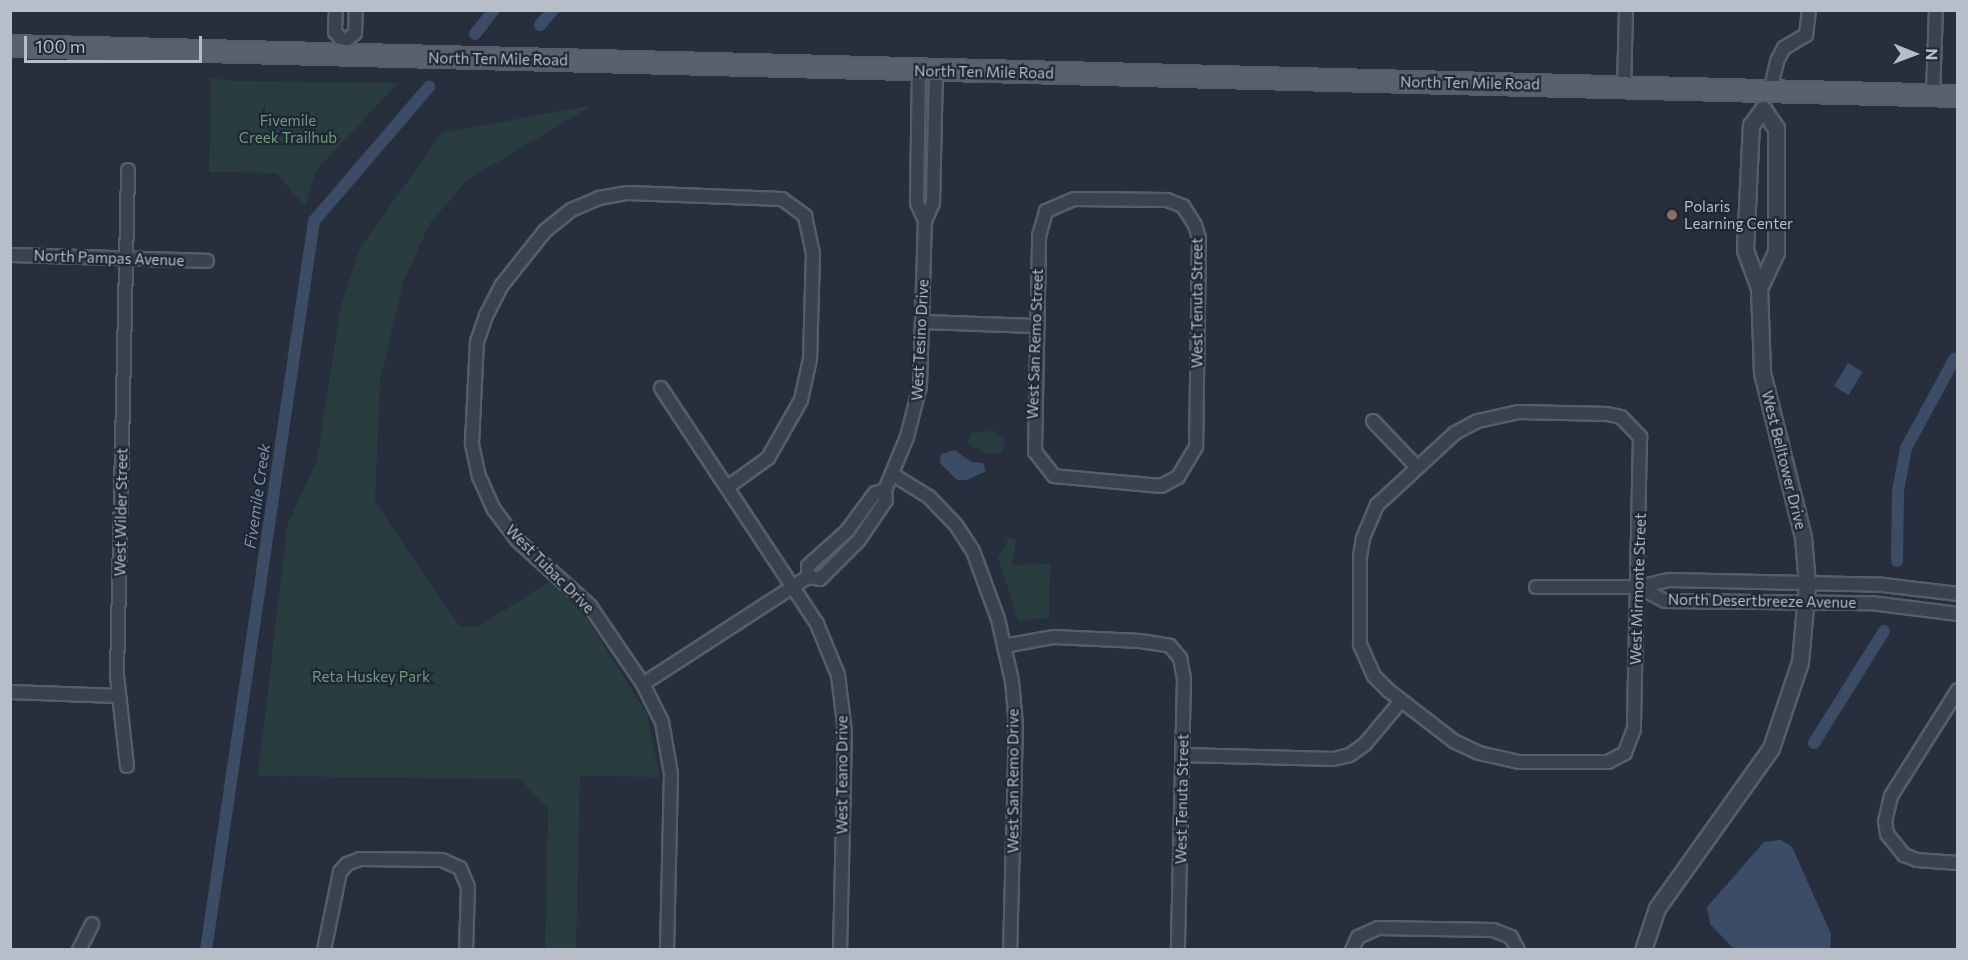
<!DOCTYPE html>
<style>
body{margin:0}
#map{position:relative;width:1968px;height:960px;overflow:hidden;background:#272f3f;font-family:Commissioner,sans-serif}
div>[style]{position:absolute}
.green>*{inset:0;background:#293c40}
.water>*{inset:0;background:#3d4c66;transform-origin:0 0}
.canal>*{height:12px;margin:-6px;padding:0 6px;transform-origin:6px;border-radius:6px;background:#3d4c66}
.roads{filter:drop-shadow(2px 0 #555d69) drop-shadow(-2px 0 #555d69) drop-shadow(0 2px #555d69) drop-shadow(0 -2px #555d69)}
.minor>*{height:12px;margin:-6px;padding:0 6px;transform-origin:6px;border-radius:6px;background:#3b424f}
.tertiary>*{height:15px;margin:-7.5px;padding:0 7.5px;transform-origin:7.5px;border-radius:7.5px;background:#3b424f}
.primary>*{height:20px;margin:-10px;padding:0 10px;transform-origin:10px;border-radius:10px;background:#59616f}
.dots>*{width:16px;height:16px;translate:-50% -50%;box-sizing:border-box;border:3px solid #1f2734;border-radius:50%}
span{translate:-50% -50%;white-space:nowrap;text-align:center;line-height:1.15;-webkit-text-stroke:4.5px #1f2734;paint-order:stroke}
.street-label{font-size:15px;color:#b7bdc9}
.park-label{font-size:15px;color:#6f997c}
.poi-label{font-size:15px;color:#b7bdc9}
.left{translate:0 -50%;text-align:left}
.water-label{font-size:16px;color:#8091af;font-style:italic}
.frame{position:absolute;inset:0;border:12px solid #b7bdc9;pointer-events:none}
.north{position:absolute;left:1884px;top:24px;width:60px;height:60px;-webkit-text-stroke:4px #1f2734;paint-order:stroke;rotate:91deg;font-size:16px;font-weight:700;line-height:24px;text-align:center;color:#b7bdc9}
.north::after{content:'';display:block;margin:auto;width:21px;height:27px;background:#b7bdc9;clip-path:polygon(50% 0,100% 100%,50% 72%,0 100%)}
.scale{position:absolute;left:24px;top:36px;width:178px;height:27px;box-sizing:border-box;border:3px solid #b7bdc9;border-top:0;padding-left:8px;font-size:18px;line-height:21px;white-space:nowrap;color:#b7bdc9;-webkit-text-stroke:4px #1f2734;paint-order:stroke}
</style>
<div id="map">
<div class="green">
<div style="clip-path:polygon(211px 78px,232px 81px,398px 83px,316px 170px,305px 207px,277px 173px,209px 172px)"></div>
<div style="clip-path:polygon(593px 105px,467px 180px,430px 223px,403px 282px,380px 381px,375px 502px,459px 626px,478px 627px,551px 581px,587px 619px,647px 714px,660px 777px,580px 776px,576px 949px,545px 949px,548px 808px,520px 779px,258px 776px,287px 526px,317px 460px,341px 305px,360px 248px,442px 133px)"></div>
<div style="clip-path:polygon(994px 431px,1005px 441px,1001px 453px,985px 453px,967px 443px,973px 432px)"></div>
<div style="clip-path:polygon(1009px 538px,1016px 540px,1012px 565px,1050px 564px,1049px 618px,1018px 620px,998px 558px)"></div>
</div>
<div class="water">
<div style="left:1848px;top:363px;width:17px;height:27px;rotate:31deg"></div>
<div style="clip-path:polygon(955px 450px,971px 462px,983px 463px,986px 471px,967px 480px,957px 480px,940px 463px,941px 454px)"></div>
<div style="clip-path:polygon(1781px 840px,1792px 847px,1831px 934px,1830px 949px,1734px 949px,1710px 924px,1707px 907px,1764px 842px)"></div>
</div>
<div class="canal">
<div style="left:540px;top:25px;width:20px;rotate:-49deg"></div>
<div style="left:475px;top:34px;width:31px;rotate:-52deg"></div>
<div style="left:1897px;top:561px;width:70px;rotate:-89.2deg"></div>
<div style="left:1898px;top:491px;width:44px;rotate:-79.5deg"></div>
<div style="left:1906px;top:448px;width:102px;rotate:-61.4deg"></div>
<div style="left:1814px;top:743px;width:132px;rotate:-58deg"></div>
<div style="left:206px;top:950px;width:737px;rotate:-81.57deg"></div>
<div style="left:314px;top:221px;width:177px;rotate:-49.4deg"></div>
</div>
<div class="roads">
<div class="minor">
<div style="left:336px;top:10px;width:22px;rotate:93deg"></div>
<div style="left:335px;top:32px;width:13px;rotate:48deg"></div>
<div style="left:344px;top:42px;width:14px;rotate:-39deg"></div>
<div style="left:355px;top:33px;width:23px;rotate:-88deg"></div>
<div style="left:919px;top:71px;width:132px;rotate:90.9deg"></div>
<div style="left:917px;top:203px;width:20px;rotate:66deg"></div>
<div style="left:925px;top:221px;width:20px;rotate:-66deg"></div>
<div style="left:933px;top:203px;width:132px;rotate:-88.7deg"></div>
<div style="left:1624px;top:87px;width:77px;rotate:-88.5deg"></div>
<div style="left:1770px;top:92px;width:32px;rotate:-77deg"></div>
<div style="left:1777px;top:61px;width:15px;rotate:-62deg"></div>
<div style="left:1784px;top:48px;width:26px;rotate:-31deg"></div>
<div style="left:1806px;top:35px;width:25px;rotate:-83deg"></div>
<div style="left:1933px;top:95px;width:85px;rotate:-88deg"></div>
<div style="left:1074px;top:199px;width:93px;rotate:0.6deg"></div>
<div style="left:1167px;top:200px;width:17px;rotate:21deg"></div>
<div style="left:1183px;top:206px;width:22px;rotate:58deg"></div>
<div style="left:1195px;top:225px;width:14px;rotate:73deg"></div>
<div style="left:1199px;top:238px;width:209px;rotate:90.8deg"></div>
<div style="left:1196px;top:447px;width:35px;rotate:121deg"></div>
<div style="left:1178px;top:477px;width:19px;rotate:152deg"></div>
<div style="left:1161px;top:486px;width:107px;rotate:-174.7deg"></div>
<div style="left:1054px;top:476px;width:31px;rotate:-128deg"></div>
<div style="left:1035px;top:452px;width:216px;rotate:-88.9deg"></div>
<div style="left:1039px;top:236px;width:26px;rotate:-74deg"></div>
<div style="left:1046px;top:211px;width:30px;rotate:-23deg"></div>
<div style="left:10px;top:255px;width:197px;rotate:1.7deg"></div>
<div style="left:923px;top:322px;width:113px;rotate:2deg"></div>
<div style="left:661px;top:388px;width:283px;rotate:56.5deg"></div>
<div style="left:817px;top:624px;width:55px;rotate:67.6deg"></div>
<div style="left:838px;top:675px;width:57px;rotate:83deg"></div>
<div style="left:845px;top:732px;width:218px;rotate:91.3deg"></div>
<div style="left:1519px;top:412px;width:88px;rotate:1.3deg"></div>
<div style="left:1607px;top:414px;width:14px;rotate:12deg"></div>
<div style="left:1621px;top:417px;width:28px;rotate:46deg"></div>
<div style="left:1640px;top:437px;width:292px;rotate:91.2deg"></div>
<div style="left:1634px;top:729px;width:26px;rotate:111deg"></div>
<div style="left:1625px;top:753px;width:19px;rotate:152deg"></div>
<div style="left:1608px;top:762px;width:89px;rotate:180deg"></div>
<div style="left:1519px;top:762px;width:41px;rotate:-167.3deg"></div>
<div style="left:1479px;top:753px;width:26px;rotate:-155deg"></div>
<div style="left:1455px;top:742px;width:85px;rotate:-142.2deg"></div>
<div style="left:1388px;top:690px;width:20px;rotate:-135deg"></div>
<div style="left:1374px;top:676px;width:35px;rotate:-114deg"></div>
<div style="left:1360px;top:644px;width:87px;rotate:-90deg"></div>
<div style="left:1360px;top:557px;width:19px;rotate:-81deg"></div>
<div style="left:1363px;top:538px;width:36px;rotate:-67deg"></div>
<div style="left:1377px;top:505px;width:106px;rotate:-42.7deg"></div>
<div style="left:1455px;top:433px;width:26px;rotate:-28deg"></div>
<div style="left:1478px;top:421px;width:42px;rotate:-12.4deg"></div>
<div style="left:1373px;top:421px;width:62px;rotate:46.3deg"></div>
<div style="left:892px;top:474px;width:44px;rotate:31.9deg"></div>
<div style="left:929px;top:497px;width:39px;rotate:46deg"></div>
<div style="left:956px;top:525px;width:31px;rotate:57deg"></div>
<div style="left:973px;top:551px;width:72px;rotate:69.8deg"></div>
<div style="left:998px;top:619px;width:64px;rotate:77.3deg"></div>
<div style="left:1012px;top:681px;width:44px;rotate:84.8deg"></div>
<div style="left:1016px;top:725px;width:225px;rotate:91.5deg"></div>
<div style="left:885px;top:490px;width:57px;rotate:-67.5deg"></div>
<div style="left:907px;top:437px;width:53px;rotate:-75.7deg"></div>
<div style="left:920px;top:386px;width:165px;rotate:-88.3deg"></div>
<div style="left:1536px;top:587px;width:102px"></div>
<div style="left:1638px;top:587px;width:32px;rotate:-13deg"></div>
<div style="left:1669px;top:580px;width:214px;rotate:1.3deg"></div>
<div style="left:1883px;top:585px;width:76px;rotate:6.8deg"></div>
<div style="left:1638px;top:587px;width:31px;rotate:27deg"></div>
<div style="left:1666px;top:601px;width:205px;rotate:0.6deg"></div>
<div style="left:1871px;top:603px;width:88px;rotate:7.2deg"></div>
<div style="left:1004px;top:646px;width:51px;rotate:-10.2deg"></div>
<div style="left:1054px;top:637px;width:86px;rotate:2.7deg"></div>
<div style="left:1140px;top:641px;width:30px;rotate:9deg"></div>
<div style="left:1170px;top:646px;width:16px;rotate:50deg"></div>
<div style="left:1180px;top:658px;width:21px;rotate:79deg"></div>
<div style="left:1184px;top:679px;width:271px;rotate:91.3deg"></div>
<div style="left:643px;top:684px;width:197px;rotate:-33deg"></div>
<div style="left:808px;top:577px;width:12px;rotate:9deg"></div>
<div style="left:820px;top:579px;width:55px;rotate:-45deg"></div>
<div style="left:859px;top:540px;width:48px;rotate:-56deg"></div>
<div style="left:886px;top:500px;width:10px;rotate:-96deg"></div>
<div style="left:885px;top:490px;width:10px;rotate:163deg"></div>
<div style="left:875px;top:493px;width:47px;rotate:126.4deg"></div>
<div style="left:847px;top:531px;width:52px;rotate:138.1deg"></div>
<div style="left:808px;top:566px;width:11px;rotate:90deg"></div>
<div style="left:1958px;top:690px;width:125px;rotate:122.3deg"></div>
<div style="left:1891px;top:796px;width:26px;rotate:103deg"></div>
<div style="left:1885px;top:821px;width:13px;rotate:81deg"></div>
<div style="left:1887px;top:834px;width:27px;rotate:51deg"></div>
<div style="left:1904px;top:855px;width:14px;rotate:21deg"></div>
<div style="left:1917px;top:860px;width:41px;rotate:4.2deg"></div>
<div style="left:10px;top:692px;width:108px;rotate:2.1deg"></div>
<div style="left:1183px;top:755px;width:150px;rotate:1.5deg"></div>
<div style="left:1333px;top:759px;width:17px;rotate:-13deg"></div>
<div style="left:1350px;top:755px;width:19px;rotate:-36deg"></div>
<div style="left:1365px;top:744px;width:56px;rotate:-50.1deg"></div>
<div style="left:127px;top:766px;width:92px;rotate:-96.3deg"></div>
<div style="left:117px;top:675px;width:505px;rotate:-88.75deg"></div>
<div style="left:79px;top:950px;width:29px;rotate:-63deg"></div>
<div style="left:324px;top:950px;width:80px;rotate:-78.4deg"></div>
<div style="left:340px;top:872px;width:11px;rotate:-49deg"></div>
<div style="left:347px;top:864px;width:14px;rotate:-21deg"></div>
<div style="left:360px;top:859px;width:82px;rotate:0.7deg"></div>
<div style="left:442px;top:860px;width:20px;rotate:24deg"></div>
<div style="left:460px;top:868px;width:21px;rotate:67deg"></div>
<div style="left:468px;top:887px;width:63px;rotate:91.8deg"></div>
<div style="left:667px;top:950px;width:176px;rotate:-88.7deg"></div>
<div style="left:671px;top:774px;width:53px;rotate:-99.8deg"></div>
<div style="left:662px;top:722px;width:42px;rotate:-116.6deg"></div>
<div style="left:643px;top:684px;width:94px;rotate:-124.2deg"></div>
<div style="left:590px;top:606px;width:98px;rotate:-137.9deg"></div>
<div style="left:517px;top:540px;width:38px;rotate:-127deg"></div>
<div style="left:494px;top:510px;width:36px;rotate:-114deg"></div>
<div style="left:479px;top:477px;width:35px;rotate:-102deg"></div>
<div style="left:472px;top:443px;width:101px;rotate:-87.2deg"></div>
<div style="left:477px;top:342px;width:28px;rotate:-71deg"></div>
<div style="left:486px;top:316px;width:35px;rotate:-63deg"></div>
<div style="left:502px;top:285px;width:69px;rotate:-51.5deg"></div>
<div style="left:545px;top:231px;width:33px;rotate:-39deg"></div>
<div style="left:571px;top:210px;width:30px;rotate:-23deg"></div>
<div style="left:599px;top:198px;width:29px;rotate:-10deg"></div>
<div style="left:628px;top:193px;width:154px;rotate:2.2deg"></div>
<div style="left:782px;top:199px;width:29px;rotate:36deg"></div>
<div style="left:805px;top:216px;width:38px;rotate:78deg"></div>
<div style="left:813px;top:253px;width:106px;rotate:91.6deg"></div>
<div style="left:810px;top:359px;width:42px;rotate:102.4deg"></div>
<div style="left:801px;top:400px;width:67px;rotate:119.6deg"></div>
<div style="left:768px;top:458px;width:48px;rotate:144.3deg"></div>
<div style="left:1352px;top:950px;width:14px;rotate:-65deg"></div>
<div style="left:1358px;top:937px;width:22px;rotate:-24deg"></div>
<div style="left:1378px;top:928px;width:115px;rotate:1deg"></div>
<div style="left:1493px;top:930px;width:19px;rotate:21deg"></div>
<div style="left:1511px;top:937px;width:15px;rotate:62deg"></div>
</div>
<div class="tertiary">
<div style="left:1643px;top:950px;width:44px;rotate:-71.6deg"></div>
<div style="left:1657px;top:908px;width:196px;rotate:-54.5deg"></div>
<div style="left:1771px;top:748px;width:91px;rotate:-71.4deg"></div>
<div style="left:1800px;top:662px;width:78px;rotate:-84.9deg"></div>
<div style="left:1807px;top:584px;width:47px;rotate:-94.9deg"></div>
<div style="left:1803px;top:537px;width:169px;rotate:-104deg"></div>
<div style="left:1762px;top:373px;width:85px;rotate:-92deg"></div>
<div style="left:1759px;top:288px;width:40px;rotate:-110.2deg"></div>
<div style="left:1745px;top:250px;width:125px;rotate:-87.3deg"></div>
<div style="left:1751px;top:125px;width:20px;rotate:-53deg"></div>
<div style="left:1763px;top:109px;width:23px;rotate:56deg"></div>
<div style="left:1776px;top:128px;width:124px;rotate:90deg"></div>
<div style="left:1776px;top:252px;width:40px;rotate:115deg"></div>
</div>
<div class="primary">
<div style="left:10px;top:46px;width:1949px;rotate:1.47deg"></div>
</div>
</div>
<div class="dots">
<div style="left:1672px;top:215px;background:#8d6e63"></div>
</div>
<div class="street-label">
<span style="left:498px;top:59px;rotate:1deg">North Ten Mile Road</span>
<span style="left:984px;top:72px;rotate:1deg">North Ten Mile Road</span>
<span style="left:1470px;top:83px;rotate:1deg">North Ten Mile Road</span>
<span style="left:109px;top:258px;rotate:2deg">North Pampas Avenue</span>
<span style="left:1197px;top:303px;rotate:-90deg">West Tenuta Street</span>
<span style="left:920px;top:340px;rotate:-87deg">West Tesino Drive</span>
<span style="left:1035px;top:344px;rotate:-88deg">West San Remo Street</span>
<span style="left:1784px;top:460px;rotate:76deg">West Belltower Drive</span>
<span style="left:121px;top:512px;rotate:-89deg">West Wilder Street</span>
<span style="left:550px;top:569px;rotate:45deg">West Tubac Drive</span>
<span style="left:1638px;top:589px;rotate:-88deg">West Mirmonte Street</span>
<span style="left:1762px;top:601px;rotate:1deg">North Desertbreeze Avenue</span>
<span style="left:842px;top:775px;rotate:-90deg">West Teano Drive</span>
<span style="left:1013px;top:781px;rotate:-90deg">West San Remo Drive</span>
<span style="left:1182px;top:799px;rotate:-89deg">West Tenuta Street</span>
</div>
<div class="park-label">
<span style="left:288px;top:129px">Fivemile<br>Creek Trailhub</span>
<span style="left:371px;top:677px">Reta Huskey Park</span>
</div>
<div class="poi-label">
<span class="left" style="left:1684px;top:215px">Polaris<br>Learning Center</span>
</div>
<div class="water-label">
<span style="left:257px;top:496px;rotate:-82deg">Fivemile Creek</span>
</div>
<div class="frame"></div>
<div class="north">N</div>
<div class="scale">100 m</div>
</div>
